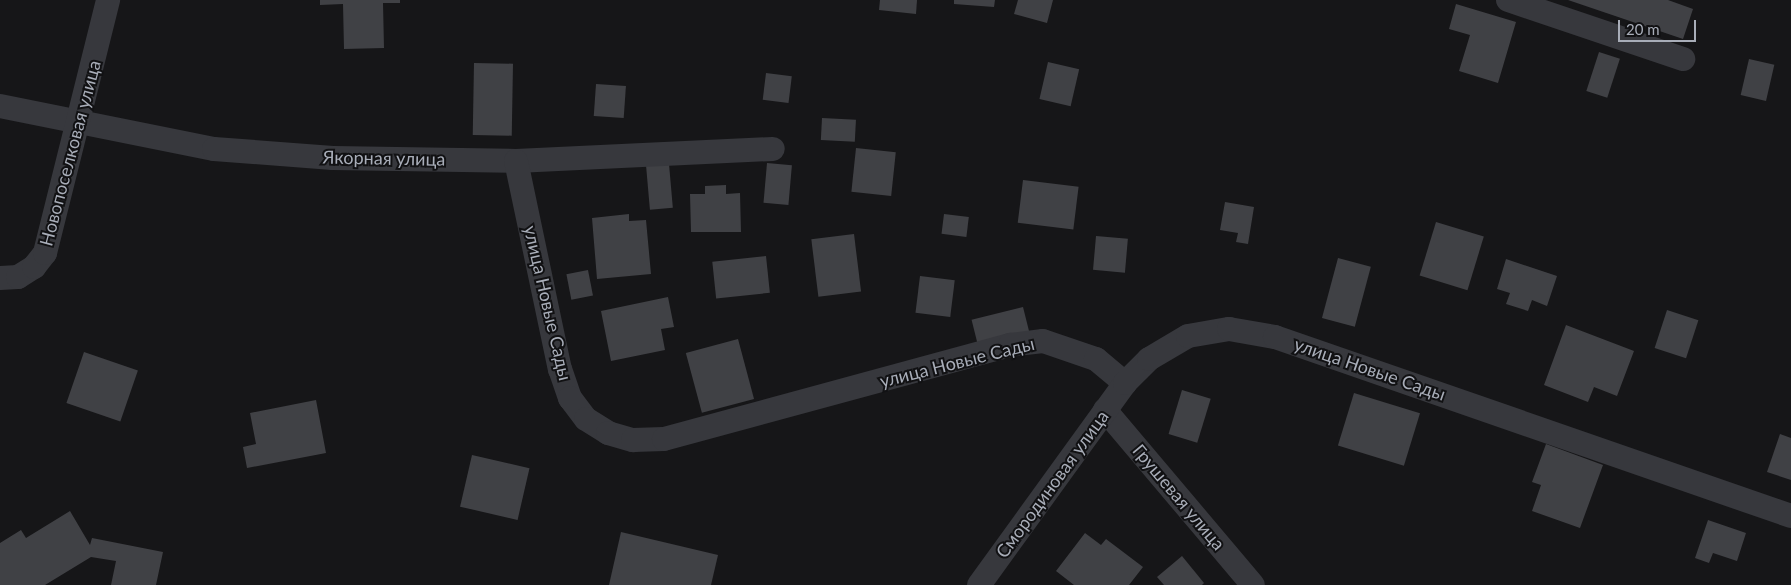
<!DOCTYPE html>
<meta charset="utf-8">
<style>
body{margin:0}
#map{position:relative;width:1791px;height:585px;overflow:hidden;background:#161618;font-family:Lato,sans-serif}
div>[style]{position:absolute}
.building>*{inset:0;background:#404145;transform-origin:0 0}
.street>*{height:24px;margin:-12px;padding:0 12px;transform-origin:12px;border-radius:12px;background:#37383d}
span{translate:-50% -50%;white-space:nowrap;text-align:center;line-height:1.15;-webkit-text-stroke:4px #111113;paint-order:stroke}
.street-label{font-size:18px;color:#a8adb8}
.scale{position:absolute;left:1618px;top:20px;width:78px;height:22px;box-sizing:border-box;border:2px solid #a8adb8;border-top:0;padding-left:6px;font-size:15px;line-height:18px;white-space:nowrap;color:#a8adb8;-webkit-text-stroke:4px #111113;paint-order:stroke}
</style>
<div id="map">
<div class="building">
<div style="clip-path:polygon(320px 0,400px 0,400px 3px,383px 3px,384px 48px,344px 49px,343px 4px,320px 5px)"></div>
<div style="clip-path:polygon(880px 0,917px 0,916px 14px,879px 10px)"></div>
<div style="clip-path:polygon(954px 0,995px 0,994px 7px,954px 4px)"></div>
<div style="clip-path:polygon(1018px 0,1053px 0,1047px 23px,1014px 14px)"></div>
<div style="clip-path:polygon(1568px 0,1668px 0,1693px 9px,1683px 39px)"></div>
<div style="clip-path:polygon(1456px 4px,1516px 22px,1498px 83px,1459px 71px,1470px 35px,1449px 29px)"></div>
<div style="left:1599px;top:52px;width:22px;height:41px;rotate:18deg"></div>
<div style="left:1749px;top:59px;width:26px;height:37px;rotate:13deg"></div>
<div style="left:1048px;top:62px;width:32px;height:38px;rotate:13deg"></div>
<div style="left:474px;top:63px;width:39px;height:72px;rotate:1deg"></div>
<div style="left:766px;top:73px;width:26px;height:27px;rotate:7deg"></div>
<div style="left:596px;top:84px;width:30px;height:32px;rotate:4deg"></div>
<div style="left:822px;top:118px;width:34px;height:22px;rotate:3deg"></div>
<div style="left:856px;top:148px;width:40px;height:44px;rotate:6deg"></div>
<div style="left:767px;top:163px;width:25px;height:40px;rotate:5deg"></div>
<div style="left:669px;top:164px;width:44px;height:23px;rotate:85deg"></div>
<div style="left:1023px;top:180px;width:56px;height:43px;rotate:7deg"></div>
<div style="clip-path:polygon(726px 185px,726px 194px,740px 193px,741px 232px,691px 232px,690px 194px,705px 194px,705px 186px)"></div>
<div style="clip-path:polygon(1225px 202px,1254px 207px,1248px 244px,1236px 242px,1238px 233px,1220px 230px)"></div>
<div style="clip-path:polygon(629px 214px,629px 221px,646px 220px,651px 274px,597px 279px,592px 218px)"></div>
<div style="left:944px;top:214px;width:25px;height:20px;rotate:7deg"></div>
<div style="left:1436px;top:222px;width:50px;height:56px;rotate:17deg"></div>
<div style="left:854px;top:234px;width:58px;height:43px;rotate:83deg"></div>
<div style="left:1096px;top:236px;width:32px;height:34px;rotate:5deg"></div>
<div style="left:766px;top:256px;width:37px;height:54px;rotate:84deg"></div>
<div style="left:1338px;top:258px;width:34px;height:62px;rotate:15deg"></div>
<div style="clip-path:polygon(1506px 259px,1557px 276px,1547px 306px,1532px 300px,1528px 311px,1506px 304px,1510px 293px,1497px 289px)"></div>
<div style="left:588px;top:270px;width:26px;height:22px;rotate:79deg"></div>
<div style="left:920px;top:276px;width:35px;height:37px;rotate:7deg"></div>
<div style="clip-path:polygon(668px 297px,674px 327px,661px 329px,665px 350px,611px 361px,601px 311px)"></div>
<div style="left:1023px;top:307px;width:25px;height:53px;rotate:76deg"></div>
<div style="left:1667px;top:310px;width:33px;height:40px;rotate:18deg"></div>
<div style="clip-path:polygon(1566px 325px,1634px 351px,1617px 396px,1594px 387px,1588px 402px,1544px 385px)"></div>
<div style="left:738px;top:339px;width:62px;height:54px;rotate:75deg"></div>
<div style="left:84px;top:352px;width:57px;height:54px;rotate:19deg"></div>
<div style="left:1182px;top:390px;width:30px;height:46px;rotate:17deg"></div>
<div style="left:1354px;top:393px;width:69px;height:55px;rotate:17deg"></div>
<div style="clip-path:polygon(316px 400px,326px 453px,247px 468px,243px 447px,256px 444px,250px 413px)"></div>
<div style="clip-path:polygon(1780px 434px,1791px 438px,1791px 480px,1767px 472px)"></div>
<div style="clip-path:polygon(1546px 444px,1603px 465px,1580px 528px,1532px 511px,1541px 485px,1532px 482px)"></div>
<div style="left:472px;top:455px;width:59px;height:53px;rotate:13deg"></div>
<div style="clip-path:polygon(70px 511px,90px 545px,92px 538px,163px 552px,156px 585px,111px 585px,116px 561px,91px 557px,45px 585px,0 585px,0 543px,21px 530px,26px 538px)"></div>
<div style="clip-path:polygon(1708px 520px,1746px 533px,1737px 561px,1713px 553px,1709px 563px,1695px 558px)"></div>
<div style="clip-path:polygon(621px 532px,718px 555px,711px 585px,609px 585px)"></div>
<div style="clip-path:polygon(1085px 533px,1101px 545px,1106px 539px,1143px 567px,1129px 585px,1074px 585px,1056px 571px)"></div>
<div style="clip-path:polygon(1182px 556px,1204px 583px,1202px 585px,1164px 585px,1157px 577px)"></div>
</div>
<div class="street">
<div style="left:1508px;top:0;width:185px;rotate:18.6deg"></div>
<div style="left:0;top:106px;width:218px;rotate:11.4deg"></div>
<div style="left:214px;top:149px;width:119px;rotate:4.3deg"></div>
<div style="left:333px;top:158px;width:183px;rotate:0.9deg"></div>
<div style="left:516px;top:161px;width:257px;rotate:-2.7deg"></div>
<div style="left:516px;top:161px;width:213px;rotate:78.1deg"></div>
<div style="left:560px;top:369px;width:31px;rotate:71deg"></div>
<div style="left:570px;top:398px;width:26px;rotate:53deg"></div>
<div style="left:586px;top:419px;width:26px;rotate:32deg"></div>
<div style="left:608px;top:433px;width:26px;rotate:16deg"></div>
<div style="left:633px;top:440px;width:31px;rotate:-2deg"></div>
<div style="left:664px;top:439px;width:359px;rotate:-15.2deg"></div>
<div style="left:1010px;top:345px;width:33px;rotate:-7deg"></div>
<div style="left:1043px;top:341px;width:56px;rotate:18.8deg"></div>
<div style="left:1096px;top:359px;width:38px;rotate:40deg"></div>
<div style="left:0;top:278px;width:18px;rotate:-3deg"></div>
<div style="left:18px;top:277px;width:19px;rotate:-32deg"></div>
<div style="left:34px;top:267px;width:18px;rotate:-52deg"></div>
<div style="left:45px;top:253px;width:261px;rotate:-76deg"></div>
<div style="left:1105px;top:410px;width:229px;rotate:49.8deg"></div>
<div style="left:979px;top:585px;width:249px;rotate:-54.1deg"></div>
<div style="left:1125px;top:383px;width:34px;rotate:-45deg"></div>
<div style="left:1149px;top:359px;width:45px;rotate:-30.5deg"></div>
<div style="left:1188px;top:336px;width:42px;rotate:-9.7deg"></div>
<div style="left:1229px;top:329px;width:47px;rotate:9.9deg"></div>
<div style="left:1275px;top:337px;width:546px;rotate:19.13deg"></div>
</div>
<div class="street-label">
<span style="left:70px;top:153px;rotate:-75deg">Новопоселковая улица</span>
<span style="left:384px;top:158px;rotate:1deg">Якорная улица</span>
<span style="left:548px;top:303px;rotate:77deg">улица Новые Сады</span>
<span style="left:957px;top:362px;rotate:-14deg">улица Новые Сады</span>
<span style="left:1370px;top:369px;rotate:19deg">улица Новые Сады</span>
<span style="left:1052px;top:484px;rotate:-54deg">Смородиновая улица</span>
<span style="left:1179px;top:497px;rotate:50deg">Грушевая улица</span>
</div>
<div class="scale">20 m</div>
</div>
